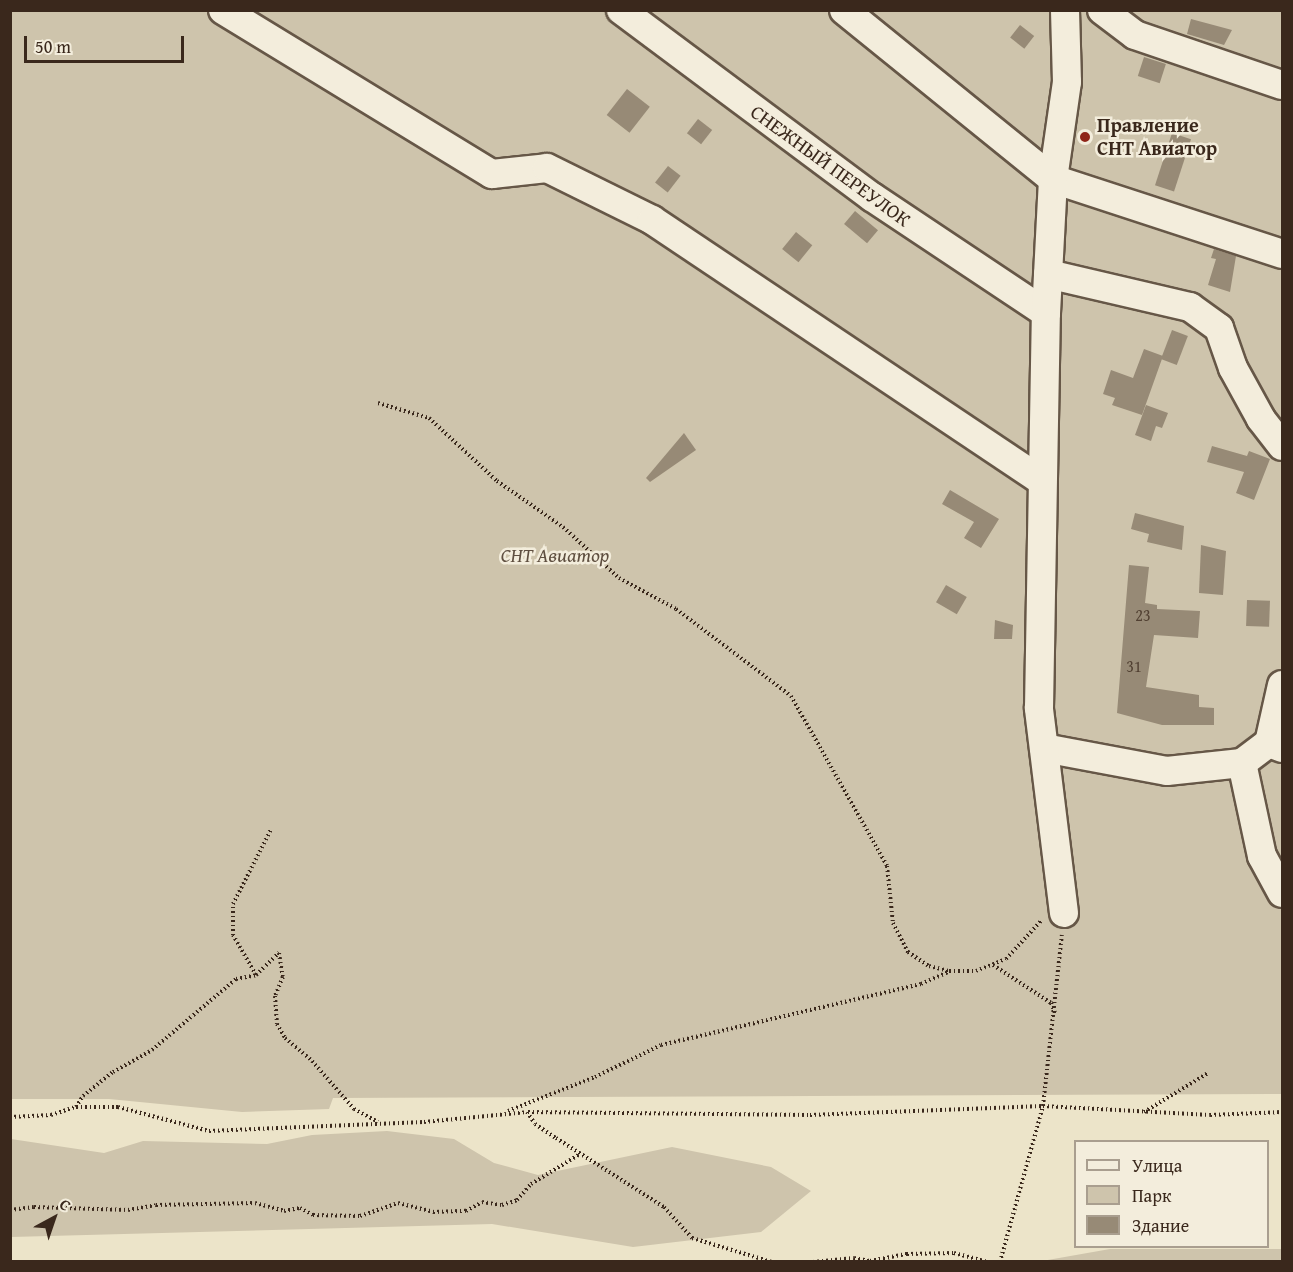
<!DOCTYPE html>
<meta charset="utf-8">
<style>
body{margin:0}
#map{position:relative;width:1293px;height:1272px;overflow:hidden;background:#ece4c9;font-family:"Gentium Book Plus",serif}
div>[style]{position:absolute}
.green>*{inset:0;background:#cec4ac}
.building>*{inset:0;background:#978a76;transform-origin:0 0}
.path>*{height:4px;margin-top:-2px;transform-origin:0;background:repeating-linear-gradient(90deg,#3a281c 0 1.5px,transparent 0 4.5px)}
.roads{filter:drop-shadow(2px 0 #665747) drop-shadow(-2px 0 #665747) drop-shadow(0 2px #665747) drop-shadow(0 -2px #665747)}
.minor>*{height:28px;margin:-14px;padding:0 14px;transform-origin:14px;border-radius:14px;background:#f3eddc}
.dots>*{width:16px;height:16px;translate:-50% -50%;box-sizing:border-box;border:3px solid #f3eddc;border-radius:50%}
span{translate:-50% -50%;white-space:nowrap;text-align:center;line-height:1.15;-webkit-text-stroke:5px #f3eddc;paint-order:stroke}
.number-label{font-size:16px;color:#514032}
.number-label span{-webkit-text-stroke-width:0}
.poi-label{font-size:20px;color:#3a281c;font-weight:700}
.left{translate:0 -50%;text-align:left}
.street-label{font-size:20px;color:#3a281c}
.park-label{font-size:20px;color:#5f4f40;font-style:italic}
.frame{position:absolute;inset:0;border:12px solid #3a281c;pointer-events:none}
.legend{position:absolute;left:1074px;top:1140px;width:195px;height:108px;box-sizing:border-box;background:#f3eddc;border:2px solid #a99e8f;margin:0;padding:8px 10px;list-style:none;font-size:18px;color:#3a281c}
.legend li{display:flex;align-items:center;gap:12px;height:30px}
.legend b{width:30px;border:2px solid #a99e8f}
.north{position:absolute;left:24px;top:1188px;width:60px;height:60px;-webkit-text-stroke:4px #f3eddc;paint-order:stroke;rotate:40deg;font-size:16px;font-weight:700;line-height:24px;text-align:center;color:#3a281c}
.north::after{content:'';display:block;margin:auto;width:21px;height:27px;background:#3a281c;clip-path:polygon(50% 0,100% 100%,50% 72%,0 100%)}
.scale{position:absolute;left:24px;top:36px;width:160px;height:27px;box-sizing:border-box;border:3px solid #3a281c;border-top:0;padding-left:8px;font-size:18px;line-height:21px;white-space:nowrap;color:#3a281c;-webkit-text-stroke:4px #f3eddc;paint-order:stroke}
</style>
<div id="map">
<div class="green">
<div style="clip-path:polygon(10px 11px,1282px 11px,1282px 1094px,333px 1098px,329px 1109px,242px 1112px,109px 1099px,11px 1099px)"></div>
<div style="clip-path:polygon(387px 1131px,454px 1139px,494px 1163px,538px 1175px,672px 1147px,771px 1167px,811px 1191px,761px 1232px,633px 1247px,492px 1224px,11px 1237px,11px 1139px,104px 1153px,143px 1141px,267px 1144px,312px 1135px)"></div>
<div style="clip-path:polygon(1110px 1249px,1282px 1249px,1282px 1261px,1042px 1261px)"></div>
</div>
<div class="building">
<div style="clip-path:polygon(1191px 19px,1232px 30px,1224px 45px,1187px 34px)"></div>
<div style="left:1020px;top:25px;width:18px;height:16px;rotate:38deg"></div>
<div style="left:1144px;top:57px;width:23px;height:20px;rotate:18deg"></div>
<div style="left:627px;top:89px;width:29px;height:33px;rotate:38deg"></div>
<div style="left:698px;top:119px;width:18px;height:18px;rotate:38deg"></div>
<div style="left:1172px;top:133px;width:20px;height:55px;rotate:18deg"></div>
<div style="left:668px;top:166px;width:16px;height:21px;rotate:38deg"></div>
<div style="left:855px;top:211px;width:30px;height:17px;rotate:40deg"></div>
<div style="left:796px;top:232px;width:21px;height:22px;rotate:39deg"></div>
<div style="clip-path:polygon(1214px 249px,1236px 256px,1230px 292px,1208px 285px,1216px 259px,1211px 258px)"></div>
<div style="left:1172px;top:330px;width:17px;height:31px;rotate:21deg"></div>
<div style="clip-path:polygon(1144px 349px,1163px 356px,1142px 415px,1112px 405px,1115px 398px,1103px 394px,1111px 370px,1133px 378px)"></div>
<div style="clip-path:polygon(1146px 405px,1168px 413px,1162px 428px,1156px 426px,1151px 441px,1135px 435px)"></div>
<div style="clip-path:polygon(684px 433px,696px 450px,650px 482px,646px 478px)"></div>
<div style="clip-path:polygon(1212px 446px,1247px 456px,1249px 451px,1270px 459px,1254px 500px,1236px 493px,1244px 472px,1207px 462px)"></div>
<div style="clip-path:polygon(950px 490px,999px 519px,981px 548px,964px 538px,974px 522px,942px 504px)"></div>
<div style="clip-path:polygon(1135px 513px,1184px 526px,1182px 550px,1147px 542px,1149px 534px,1131px 529px)"></div>
<div style="clip-path:polygon(1201px 545px,1226px 551px,1223px 595px,1199px 593px)"></div>
<div style="clip-path:polygon(1129px 565px,1149px 567px,1145px 603px,1157px 605px,1157px 609px,1200px 611px,1198px 638px,1154px 635px,1146px 687px,1199px 695px,1199px 707px,1214px 708px,1214px 725px,1162px 725px,1117px 713px)"></div>
<div style="left:946px;top:585px;width:24px;height:20px;rotate:30deg"></div>
<div style="left:1247px;top:600px;width:23px;height:26px;rotate:2deg"></div>
<div style="clip-path:polygon(995px 620px,1013px 625px,1012px 639px,994px 639px)"></div>
</div>
<div class="path">
<div style="left:378px;top:403px;width:53px;rotate:16.4deg"></div>
<div style="left:429px;top:418px;width:93px;rotate:42.8deg"></div>
<div style="left:497px;top:481px;width:80px;rotate:34.9deg"></div>
<div style="left:563px;top:527px;width:76px;rotate:42.3deg"></div>
<div style="left:619px;top:578px;width:65px;rotate:28.5deg"></div>
<div style="left:676px;top:609px;width:144px;rotate:37.1deg"></div>
<div style="left:791px;top:696px;width:195px;rotate:60.5deg"></div>
<div style="left:887px;top:866px;width:57px;rotate:84deg"></div>
<div style="left:893px;top:923px;width:33px;rotate:63deg"></div>
<div style="left:908px;top:952px;width:25px;rotate:34deg"></div>
<div style="left:929px;top:966px;width:21px;rotate:14deg"></div>
<div style="left:949px;top:971px;width:27px"></div>
<div style="left:976px;top:971px;width:32px;rotate:-22deg"></div>
<div style="left:1006px;top:959px;width:52px;rotate:-47.4deg"></div>
<div style="left:993px;top:965px;width:69px;rotate:33.2deg"></div>
<div style="left:1051px;top:1003px;width:11px;rotate:68deg"></div>
<div style="left:256px;top:975px;width:46px;rotate:-119.9deg"></div>
<div style="left:233px;top:935px;width:31px;rotate:-90deg"></div>
<div style="left:233px;top:904px;width:84px;rotate:-63.1deg"></div>
<div style="left:76px;top:1107px;width:13px;rotate:-58deg"></div>
<div style="left:83px;top:1096px;width:38px;rotate:-39deg"></div>
<div style="left:113px;top:1072px;width:45px;rotate:-29.4deg"></div>
<div style="left:152px;top:1050px;width:110px;rotate:-40.2deg"></div>
<div style="left:236px;top:979px;width:20px;rotate:-11deg"></div>
<div style="left:256px;top:975px;width:32px;rotate:-44deg"></div>
<div style="left:279px;top:953px;width:24px;rotate:81deg"></div>
<div style="left:283px;top:977px;width:21px;rotate:113deg"></div>
<div style="left:275px;top:996px;width:28px;rotate:86deg"></div>
<div style="left:277px;top:1024px;width:16px;rotate:60deg"></div>
<div style="left:285px;top:1038px;width:35px;rotate:40deg"></div>
<div style="left:312px;top:1061px;width:64px;rotate:48.8deg"></div>
<div style="left:354px;top:1109px;width:27px;rotate:28deg"></div>
<div style="left:508px;top:1111px;width:93px;rotate:-21.3deg"></div>
<div style="left:595px;top:1077px;width:73px;rotate:-25.9deg"></div>
<div style="left:661px;top:1045px;width:267px;rotate:-13.2deg"></div>
<div style="left:921px;top:984px;width:30px;rotate:-24deg"></div>
<div style="left:528px;top:1112px;width:282px;rotate:0.6deg"></div>
<div style="left:810px;top:1115px;width:233px;rotate:-2.2deg"></div>
<div style="left:1043px;top:1106px;width:167px;rotate:3.1deg"></div>
<div style="left:1210px;top:1115px;width:72px;rotate:-2.4deg"></div>
<div style="left:1144px;top:1112px;width:75px;rotate:-31.4deg"></div>
<div style="left:10px;top:1117px;width:41px;rotate:-2.8deg"></div>
<div style="left:51px;top:1115px;width:26px;rotate:-18deg"></div>
<div style="left:76px;top:1107px;width:42px"></div>
<div style="left:118px;top:1107px;width:94px;rotate:14.8deg"></div>
<div style="left:209px;top:1131px;width:215px;rotate:-2.4deg"></div>
<div style="left:424px;top:1122px;width:103px;rotate:-5.5deg"></div>
<div style="left:527px;top:1112px;width:14px;rotate:56deg"></div>
<div style="left:535px;top:1124px;width:25px;rotate:34deg"></div>
<div style="left:556px;top:1138px;width:128px;rotate:32.6deg"></div>
<div style="left:664px;top:1207px;width:42px;rotate:47.9deg"></div>
<div style="left:692px;top:1238px;width:84px;rotate:16.7deg"></div>
<div style="left:10px;top:1210px;width:24px;rotate:-7deg"></div>
<div style="left:34px;top:1207px;width:94px;rotate:1.8deg"></div>
<div style="left:128px;top:1210px;width:28px;rotate:-10deg"></div>
<div style="left:156px;top:1205px;width:99px;rotate:-1.2deg"></div>
<div style="left:255px;top:1203px;width:30px;rotate:15deg"></div>
<div style="left:284px;top:1211px;width:16px;rotate:-11deg"></div>
<div style="left:300px;top:1208px;width:15px;rotate:28deg"></div>
<div style="left:313px;top:1215px;width:47px;rotate:1.2deg"></div>
<div style="left:360px;top:1216px;width:40px;rotate:-18.9deg"></div>
<div style="left:398px;top:1203px;width:36px;rotate:14deg"></div>
<div style="left:433px;top:1212px;width:33px;rotate:-2deg"></div>
<div style="left:466px;top:1211px;width:18px;rotate:-29deg"></div>
<div style="left:482px;top:1202px;width:20px;rotate:9deg"></div>
<div style="left:502px;top:1205px;width:16px;rotate:-18deg"></div>
<div style="left:517px;top:1200px;width:21px;rotate:-49deg"></div>
<div style="left:531px;top:1184px;width:57px;rotate:-31.5deg"></div>
<div style="left:813px;top:1262px;width:41px;rotate:-5.6deg"></div>
<div style="left:854px;top:1258px;width:16px;rotate:11deg"></div>
<div style="left:870px;top:1261px;width:38px;rotate:-11deg"></div>
<div style="left:907px;top:1254px;width:47px;rotate:-1.2deg"></div>
<div style="left:954px;top:1253px;width:34px;rotate:15deg"></div>
<div style="left:1000px;top:1262px;width:162px;rotate:-74.6deg"></div>
<div style="left:1043px;top:1106px;width:172px;rotate:-83.7deg"></div>
</div>
<div class="roads">
<div class="minor">
<div style="left:223px;top:10px;width:315px;rotate:31.4deg"></div>
<div style="left:492px;top:174px;width:55px;rotate:-6.2deg"></div>
<div style="left:547px;top:168px;width:117px;rotate:26.3deg"></div>
<div style="left:652px;top:220px;width:469px;rotate:33.8deg"></div>
<div style="left:621px;top:10px;width:313px;rotate:36.7deg"></div>
<div style="left:872px;top:197px;width:209px;rotate:33.7deg"></div>
<div style="left:844px;top:10px;width:269px;rotate:39deg"></div>
<div style="left:1053px;top:179px;width:241px;rotate:18.1deg"></div>
<div style="left:1102px;top:10px;width:41px;rotate:37.1deg"></div>
<div style="left:1135px;top:35px;width:155px;rotate:18.8deg"></div>
<div style="left:1048px;top:274px;width:146px;rotate:13.1deg"></div>
<div style="left:1190px;top:307px;width:36px;rotate:36deg"></div>
<div style="left:1219px;top:328px;width:42px;rotate:70.7deg"></div>
<div style="left:1233px;top:368px;width:58px;rotate:61.2deg"></div>
<div style="left:1261px;top:419px;width:34px;rotate:52deg"></div>
<div style="left:1282px;top:685px;width:59px;rotate:102.6deg"></div>
<div style="left:1269px;top:743px;width:14px;rotate:21deg"></div>
<div style="left:1044px;top:748px;width:125px;rotate:10.6deg"></div>
<div style="left:1167px;top:771px;width:75px;rotate:-6.1deg"></div>
<div style="left:1242px;top:763px;width:34px;rotate:-37deg"></div>
<div style="left:1242px;top:763px;width:95px;rotate:77.9deg"></div>
<div style="left:1262px;top:856px;width:42px;rotate:61.6deg"></div>
<div style="left:1064px;top:913px;width:207px;rotate:-97deg"></div>
<div style="left:1039px;top:708px;width:395px;rotate:-89deg"></div>
<div style="left:1046px;top:313px;width:134px;rotate:-87deg"></div>
<div style="left:1053px;top:179px;width:98px;rotate:-81.8deg"></div>
<div style="left:1067px;top:82px;width:72px;rotate:-91.6deg"></div>
</div>
</div>
<div class="dots">
<div style="left:1085px;top:137px;background:#8f2418"></div>
</div>
<div class="number-label">
<span style="left:1143px;top:615px">23</span>
<span style="left:1134px;top:666px">31</span>
</div>
<div class="poi-label">
<span class="left" style="left:1097px;top:136px">Правление<br>СНТ Авиатор</span>
</div>
<div class="street-label">
<span style="left:831px;top:165px;rotate:36deg">СНЕЖНЫЙ ПЕРЕУЛОК</span>
</div>
<div class="park-label">
<span style="left:555px;top:554px">СНТ Авиатор</span>
</div>
<div class="frame"></div>
<ul class="legend">
<li><b style="height:8px;background:#f3eddc"></b>Улица</li>
<li><b style="height:16px;background:#cec4ac"></b>Парк</li>
<li><b style="height:16px;background:#978a76"></b>Здание</li>
</ul>
<div class="north">С</div>
<div class="scale">50 m</div>
</div>
